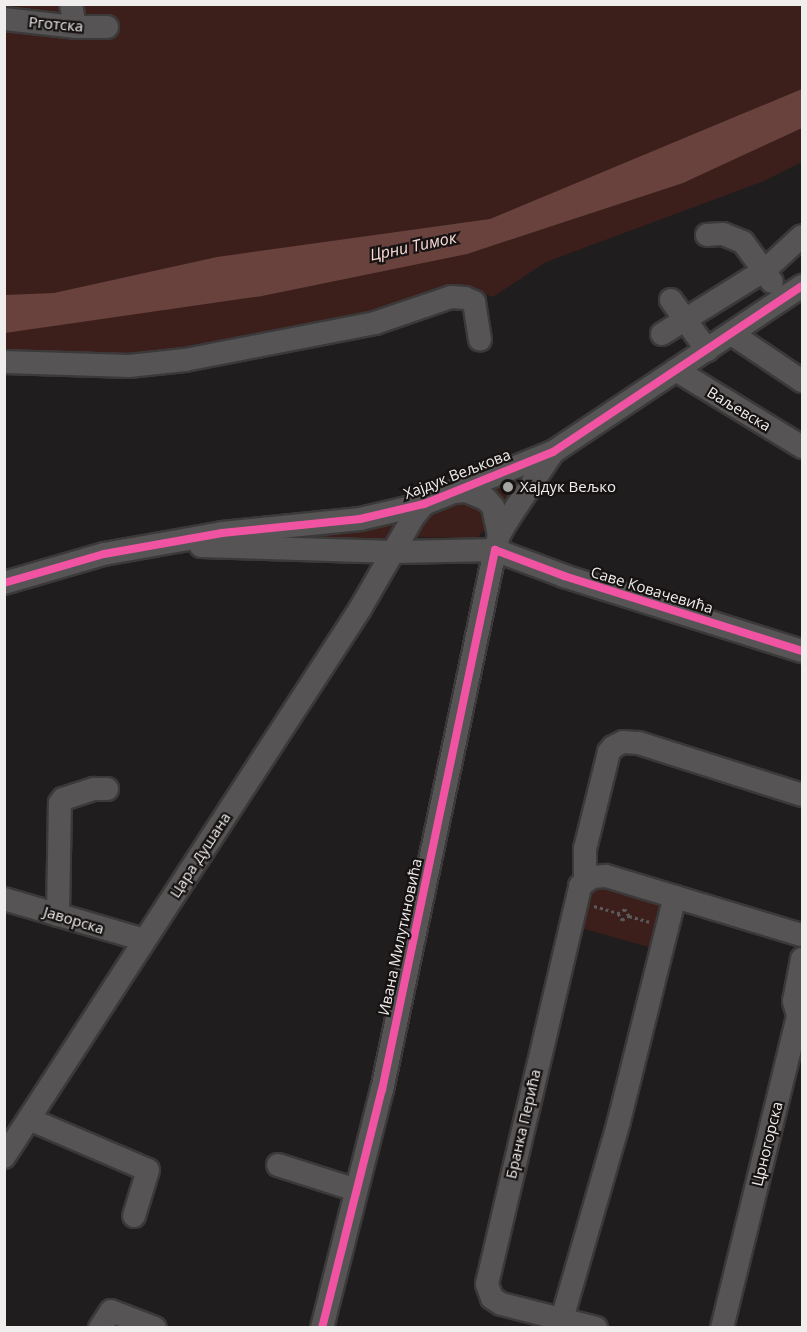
<!DOCTYPE html>
<meta charset="utf-8">
<style>
body{margin:0}
#map{position:relative;width:807px;height:1332px;overflow:hidden;background:#1f1d1d;font-family:"Open Sans",sans-serif}
div>[style]{position:absolute}
.green>*{inset:0;background:#3c1f1b}
.water>*{inset:0;background:#69423e}
.path>*{height:3px;margin-top:-1.5px;transform-origin:0;background:repeating-linear-gradient(90deg,#5b5a5a 0 3px,transparent 0 6px)}
.roads{filter:drop-shadow(2px 0 #3b3939) drop-shadow(-2px 0 #3b3939) drop-shadow(0 2px #3b3939) drop-shadow(0 -2px #3b3939)}
.minor>*{height:22px;margin:-11px;padding:0 11px;transform-origin:11px;border-radius:11px;background:#565454}
.cycleway>*{height:8px;margin:-4px;padding:0 4px;transform-origin:4px;border-radius:4px;background:#f153a3}
.dots>*{width:16px;height:16px;translate:-50% -50%;box-sizing:border-box;border:3px solid #171313;border-radius:50%}
span{translate:-50% -50%;white-space:nowrap;text-align:center;line-height:1.15;-webkit-text-stroke:4.5px #171313;paint-order:stroke}
.street-label{font-size:15px;color:#f0eeed}
.poi-label{font-size:15px;color:#f0eeed}
.left{translate:0 -50%;text-align:left}
.water-label{font-size:16px;color:#fcdcd8;font-style:italic}
.frame{position:absolute;inset:0;border:6px solid #f0eeed;pointer-events:none}
</style>
<div id="map">
<div class="green">
<div style="clip-path:polygon(4px 5px,802px 5px,802px 162px,764px 181px,546px 262px,493px 297px,460px 286px,380px 311px,124px 360px,5px 350px)"></div>
<div style="clip-path:polygon(526px 473px,505px 509px,499px 496px,489px 485px)"></div>
<div style="clip-path:polygon(459px 501px,470px 501px,486px 510px,487px 527px,477px 538px,409px 537px,421px 517px)"></div>
<div style="clip-path:polygon(405px 517px,393px 539px,270px 537px)"></div>
<div style="clip-path:polygon(596px 883px,662px 902px,656px 949px,581px 928px,590px 888px)"></div>
</div>
<div class="water">
<div style="clip-path:polygon(802px 89px,802px 128px,683px 183px,467px 254px,262px 296px,5px 333px,5px 295px,54px 293px,217px 257px,490px 219px)"></div>
</div>
<div class="path">
<div style="left:594px;top:906px;width:25px;rotate:16deg"></div>
<div style="left:629px;top:916px;width:8px;rotate:-120deg"></div>
<div style="left:625px;top:909px;width:8px;rotate:150deg"></div>
<div style="left:618px;top:913px;width:8px;rotate:60deg"></div>
<div style="left:622px;top:920px;width:8px;rotate:-30deg"></div>
<div style="left:629px;top:916px;width:22px;rotate:16deg"></div>
</div>
<div class="roads">
<div class="minor">
<div style="left:71px;top:4px;width:23px;rotate:80deg"></div>
<div style="left:4px;top:19px;width:71px;rotate:6.4deg"></div>
<div style="left:75px;top:27px;width:32px"></div>
<div style="left:707px;top:235px;width:16px;rotate:-4deg"></div>
<div style="left:723px;top:234px;width:22px;rotate:22deg"></div>
<div style="left:743px;top:242px;width:49px;rotate:54.1deg"></div>
<div style="left:671px;top:300px;width:62px;rotate:54.2deg"></div>
<div style="left:662px;top:334px;width:121px;rotate:-31.9deg"></div>
<div style="left:765px;top:270px;width:50px;rotate:-42.6deg"></div>
<div style="left:732px;top:334px;width:84px;rotate:33.9deg"></div>
<div style="left:4px;top:362px;width:125px;rotate:1.8deg"></div>
<div style="left:129px;top:366px;width:56px;rotate:-6.1deg"></div>
<div style="left:185px;top:360px;width:194px;rotate:-11deg"></div>
<div style="left:375px;top:323px;width:80px;rotate:-18.9deg"></div>
<div style="left:451px;top:297px;width:14px;rotate:4deg"></div>
<div style="left:465px;top:298px;width:10px;rotate:24deg"></div>
<div style="left:474px;top:302px;width:38px;rotate:81deg"></div>
<div style="left:676px;top:370px;width:148px;rotate:31.4deg"></div>
<div style="left:454px;top:492px;width:12px;rotate:-5deg"></div>
<div style="left:466px;top:491px;width:22px;rotate:22deg"></div>
<div style="left:486px;top:499px;width:11px;rotate:49deg"></div>
<div style="left:493px;top:507px;width:29px;rotate:78deg"></div>
<div style="left:201px;top:546px;width:194px;rotate:1.8deg"></div>
<div style="left:395px;top:552px;width:100px;rotate:-1.1deg"></div>
<div style="left:495px;top:550px;width:16px;rotate:-75deg"></div>
<div style="left:499px;top:535px;width:20px;rotate:-60deg"></div>
<div style="left:509px;top:518px;width:79px;rotate:-56.3deg"></div>
<div style="left:4px;top:583px;width:104px;rotate:-16.2deg"></div>
<div style="left:104px;top:554px;width:120px;rotate:-10.1deg"></div>
<div style="left:222px;top:533px;width:139px;rotate:-5.8deg"></div>
<div style="left:360px;top:519px;width:66px;rotate:-13.2deg"></div>
<div style="left:424px;top:504px;width:139px;rotate:-22deg"></div>
<div style="left:553px;top:452px;width:299px;rotate:-33.7deg"></div>
<div style="left:585px;top:880px;width:31px;rotate:-90deg"></div>
<div style="left:585px;top:849px;width:100px;rotate:-76.1deg"></div>
<div style="left:609px;top:752px;width:6px;rotate:-51deg"></div>
<div style="left:613px;top:747px;width:11px;rotate:-27deg"></div>
<div style="left:623px;top:742px;width:16px;rotate:4deg"></div>
<div style="left:639px;top:743px;width:171px;rotate:17.7deg"></div>
<div style="left:4px;top:899px;width:146px;rotate:16.3deg"></div>
<div style="left:58px;top:915px;width:112px;rotate:-89deg"></div>
<div style="left:60px;top:803px;width:5px;rotate:-53deg"></div>
<div style="left:63px;top:799px;width:33px;rotate:-18deg"></div>
<div style="left:94px;top:789px;width:13px"></div>
<div style="left:29px;top:1119px;width:129px;rotate:23.2deg"></div>
<div style="left:148px;top:1170px;width:48px;rotate:106.9deg"></div>
<div style="left:4px;top:1157px;width:653px;rotate:-56.99deg"></div>
<div style="left:360px;top:609px;width:108px;rotate:-59.9deg"></div>
<div style="left:414px;top:516px;width:16px;rotate:-50deg"></div>
<div style="left:278px;top:1165px;width:82px;rotate:17.8deg"></div>
<div style="left:562px;top:1319px;width:206px;rotate:-73.9deg"></div>
<div style="left:619px;top:1121px;width:231px;rotate:-76deg"></div>
<div style="left:100px;top:1328px;width:20px;rotate:-57deg"></div>
<div style="left:111px;top:1311px;width:47px;rotate:21.1deg"></div>
<div style="left:322px;top:1328px;width:245px;rotate:-75.9deg"></div>
<div style="left:382px;top:1090px;width:552px;rotate:-78.18deg"></div>
<div style="left:495px;top:550px;width:74px;rotate:20.6deg"></div>
<div style="left:564px;top:576px;width:250px;rotate:17.5deg"></div>
<div style="left:596px;top:1328px;width:98px;rotate:-165.8deg"></div>
<div style="left:501px;top:1304px;width:11px;rotate:-146deg"></div>
<div style="left:492px;top:1298px;width:15px;rotate:-110deg"></div>
<div style="left:487px;top:1284px;width:409px;rotate:-76.8deg"></div>
<div style="left:580px;top:886px;width:15px;rotate:-37deg"></div>
<div style="left:592px;top:877px;width:14px;rotate:-4deg"></div>
<div style="left:606px;top:876px;width:205px;rotate:16.8deg"></div>
<div style="left:722px;top:1328px;width:321px;rotate:-76.3deg"></div>
<div style="left:798px;top:1016px;width:16px;rotate:-105deg"></div>
<div style="left:794px;top:1001px;width:43px;rotate:-79.2deg"></div>
</div>
</div>
<div class="cycleway">
<div style="left:4px;top:583px;width:104px;rotate:-16.2deg"></div>
<div style="left:104px;top:554px;width:120px;rotate:-10.1deg"></div>
<div style="left:222px;top:533px;width:139px;rotate:-5.8deg"></div>
<div style="left:360px;top:519px;width:66px;rotate:-13.2deg"></div>
<div style="left:424px;top:504px;width:139px;rotate:-22deg"></div>
<div style="left:553px;top:452px;width:299px;rotate:-33.7deg"></div>
<div style="left:322px;top:1328px;width:245px;rotate:-75.9deg"></div>
<div style="left:382px;top:1090px;width:552px;rotate:-78.18deg"></div>
<div style="left:495px;top:550px;width:74px;rotate:20.6deg"></div>
<div style="left:564px;top:576px;width:250px;rotate:17.5deg"></div>
</div>
<div class="dots">
<div style="left:508px;top:487px;background:#a7a5a4"></div>
</div>
<div class="street-label">
<span style="left:56px;top:24px;rotate:5deg">Рготска</span>
<span style="left:739px;top:409px;rotate:31deg">Ваљевска</span>
<span style="left:457px;top:474px;rotate:-21deg">Хајдук Вељкова</span>
<span style="left:652px;top:590px;rotate:17deg">Саве Ковачевића</span>
<span style="left:200px;top:855px;rotate:-57deg">Цара Душана</span>
<span style="left:74px;top:920px;rotate:17deg">Јаворска</span>
<span style="left:400px;top:937px;rotate:-78deg">Ивана Милутиновића</span>
<span style="left:523px;top:1124px;rotate:-77deg">Бранка Перића</span>
<span style="left:767px;top:1144px;rotate:-76deg">Црногорска</span>
</div>
<div class="poi-label">
<span class="left" style="left:520px;top:487px">Хајдук Вељко</span>
</div>
<div class="water-label">
<span style="left:413px;top:246px;rotate:-12deg">Црни Тимок</span>
</div>
<div class="frame"></div>
</div>
